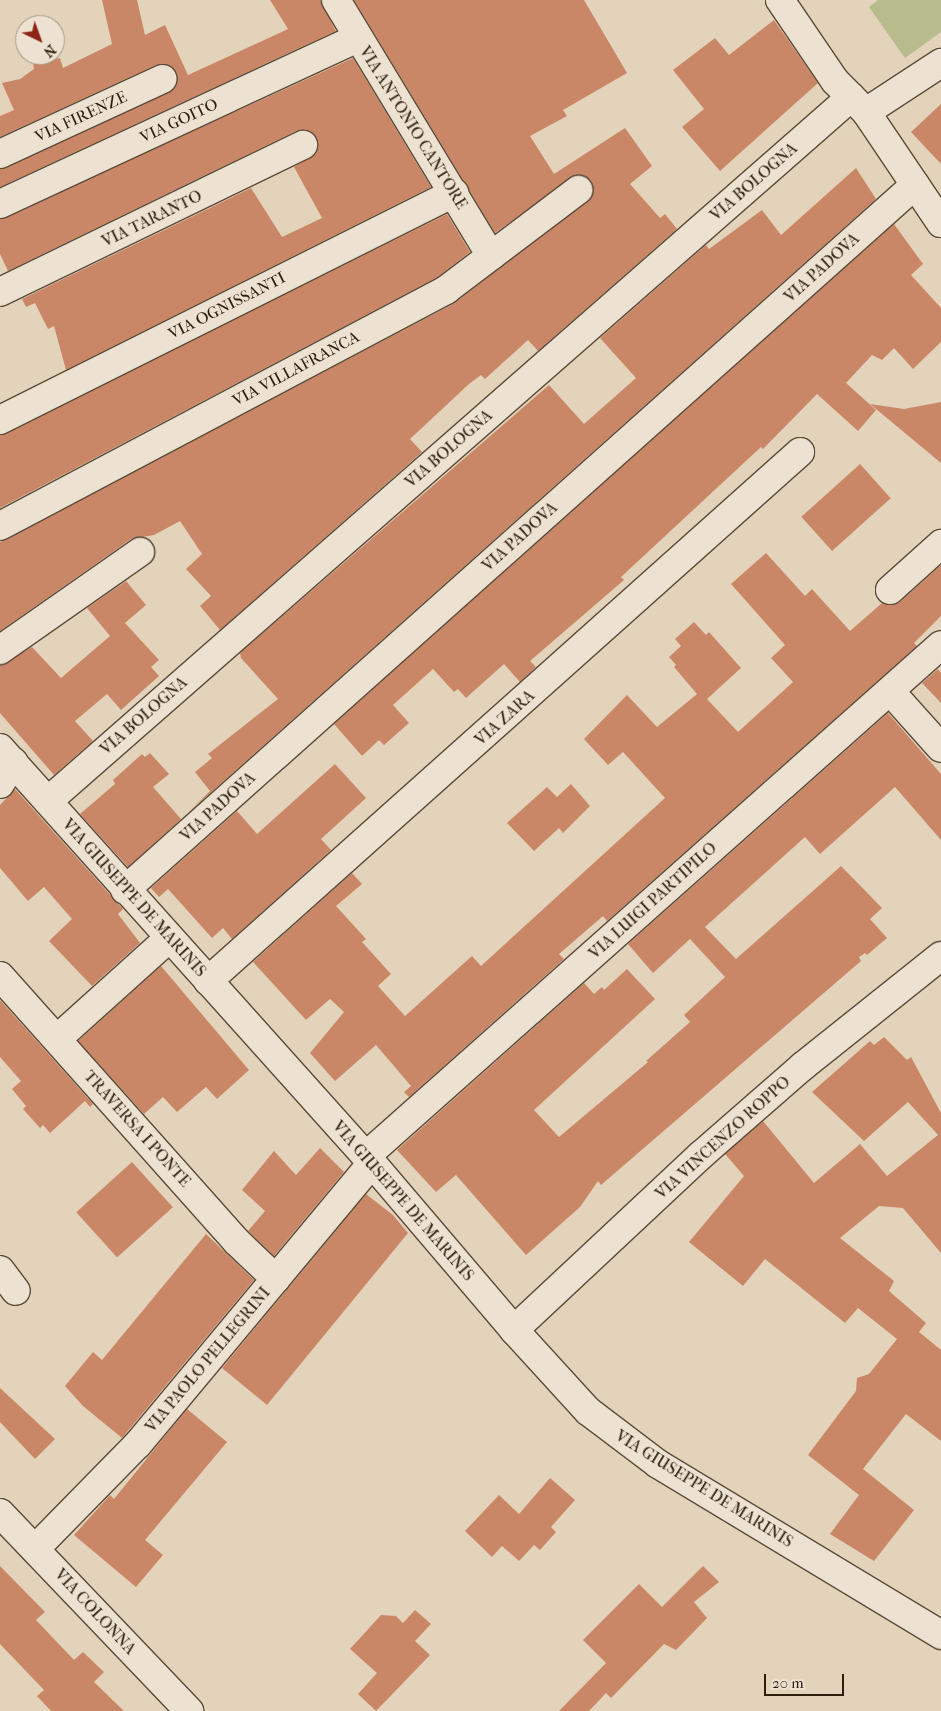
<!DOCTYPE html>
<style>
body{margin:0}
#map{position:relative;width:941px;height:1711px;overflow:hidden;background:#e3d3ba;font-family:"IM FELL French Canon",serif}
div>[style]{position:absolute}
.green>*{inset:0;background:#b8bb8c}
.building>*{inset:0;background:#ca8768;transform-origin:0 0}
.roads{filter:drop-shadow(1px 0 #5b4b38) drop-shadow(-1px 0 #5b4b38) drop-shadow(0 1px #5b4b38) drop-shadow(0 -1px #5b4b38)}
.minor>*{height:28px;margin:-14px;padding:0 14px;transform-origin:14px;border-radius:14px;background:#ede2d2}
span{translate:-50% -50%;white-space:nowrap;text-align:center;line-height:1.15;-webkit-text-stroke:5px #ede2d2;paint-order:stroke}
.street-label{font-size:16px;color:#2e1e0c}
.north{position:absolute;left:15px;top:15px;width:50px;height:50px;box-sizing:border-box;background:#ede2d2;border:1px solid #a19483;border-radius:50%;rotate:138deg;font-size:14px;font-weight:700;line-height:20px;text-align:center;color:#2e1e0c}
.north::after{content:'';display:block;margin:auto;width:18px;height:22px;background:#8f2418;clip-path:polygon(50% 0,100% 100%,50% 72%,0 100%)}
.scale{position:absolute;left:764px;top:1674px;width:80px;height:22px;box-sizing:border-box;border:2px solid #2e1e0c;border-top:0;padding-left:6px;font-size:15px;line-height:18px;white-space:nowrap;color:#2e1e0c;-webkit-text-stroke:4px #ede2d2;paint-order:stroke}
</style>
<div id="map">
<div class="green">
<div style="clip-path:polygon(878px 0,941px 0,941px 32px,905px 58px,869px 7px)"></div>
</div>
<div class="building">
<div style="clip-path:polygon(102px 0,137px 0,145px 35px,165px 25px,188px 75px,288px 29px,270px 0,320px 0,336px 31px,0 187px,0 169px,175px 88px,176px 73px,171px 67px,156px 65px,0 137px,0 116px,14px 110px,2px 83px,20px 79px,34px 69px,33px 64px,60px 58px,63px 68px,112px 44px)"></div>
<div style="clip-path:polygon(354px 0,584px 0,627px 73px,563px 110px,567px 116px,530px 136px,554px 174px,625px 128px,652px 166px,630px 184px,660px 218px,665px 214px,677px 229px,538px 351px,528px 340px,485px 379px,481px 375px,469px 384px,410px 439px,422px 452px,220px 630px,200px 606px,211px 596px,186px 569px,202px 554px,180px 521px,154px 535px,131px 539px,0 631px,0 542px,453px 304px,592px 196px,591px 181px,576px 175px,495px 233px)"></div>
<div style="clip-path:polygon(774px 20px,818px 83px,720px 171px,682px 127px,704px 109px,673px 70px,715px 38px,729px 55px)"></div>
<div style="clip-path:polygon(353px 58px,431px 187px,66px 370px,54px 326px,48px 329px,35px 303px,26px 307px,22px 299px,251px 188px,282px 237px,322px 218px,294px 167px,316px 154px,317px 139px,311px 132px,296px 131px,8px 271px,0 254px,0 219px)"></div>
<div style="clip-path:polygon(941px 104px,941px 164px,911px 132px)"></div>
<div style="clip-path:polygon(856px 168px,876px 199px,189px 812px,210px 791px,195px 772px,212px 758px,208px 754px,278px 699px,241px 658px,240px 653px,549px 385px,584px 424px,636px 378px,600px 338px,706px 245px,709px 249px,762px 210px,781px 235px)"></div>
<div style="clip-path:polygon(447px 214px,470px 252px,438px 277px,0 508px,0 435px)"></div>
<div style="clip-path:polygon(894px 224px,923px 264px,911px 275px,941px 308px,941px 342px,913px 369px,894px 348px,882px 360px,872px 355px,846px 383px,876px 410px,858px 431px,817px 394px,763px 449px,761px 447px,621px 577px,624px 580px,530px 661px,536px 667px,520px 682px,504px 664px,466px 698px,458px 689px,454px 692px,433px 669px,393px 705px,409px 723px,384px 745px,379px 740px,362px 756px,334px 724px)"></div>
<div style="clip-path:polygon(941px 402px,941px 463px,870px 404px,904px 409px)"></div>
<div style="left:860px;top:464px;width:46px;height:79px;rotate:48deg"></div>
<div style="clip-path:polygon(766px 553px,805px 596px,812px 589px,850px 631px,882px 603px,893px 605px,900px 602px,941px 565px,941px 616px,914px 643px,917px 646px,607px 921px,603px 916px,559px 954px,564px 959px,409px 1097px,404px 1092px,411px 1086px,376px 1045px,335px 1081px,310px 1053px,344px 1012px,330px 999px,306px 1020px,253px 962px,352px 873px,362px 884px,336px 906px,366px 939px,362px 942px,391px 974px,378px 986px,405px 1016px,472px 956px,481px 966px,665px 798px,623px 752px,608px 765px,584px 739px,627px 695px,657px 727px,697px 694px,674px 667px,676px 665px,669px 657px,681px 646px,675px 639px,694px 622px,706px 635px,709px 632px,741px 668px,707px 699px,738px 732px,793px 682px,771px 658px,785px 645px,731px 584px)"></div>
<div style="clip-path:polygon(126px 581px,146px 605px,125px 623px,159px 660px,151px 667px,159px 676px,121px 710px,107px 694px,75px 721px,93px 741px,54px 775px,0 713px,0 665px,32px 647px,61px 678px,110px 636px,87px 608px)"></div>
<div style="clip-path:polygon(938px 669px,941px 673px,941px 703px,922px 683px)"></div>
<div style="clip-path:polygon(888px 713px,941px 774px,941px 840px,895px 787px,820px 854px,805px 837px,705px 927px,736px 959px,841px 866px,882px 908px,870px 919px,887px 938px,867px 955px,865px 953px,859px 957px,861px 961px,601px 1185px,598px 1181px,580px 1207px,526px 1255px,456px 1175px,436px 1192px,397px 1150px,584px 983px,594px 994px,602px 987px,604px 990px,627px 969px,655px 999px,534px 1110px,559px 1137px,648px 1062px,646px 1061px,690px 1022px,684px 1015px,725px 977px,690px 939px,653px 973px,628px 944px)"></div>
<div style="clip-path:polygon(150px 753px,169px 774px,153px 787px,181px 819px,128px 867px,80px 814px,115px 784px,113px 780px,142px 754px,145px 757px)"></div>
<div style="clip-path:polygon(335px 764px,366px 798px,321px 839px,331px 850px,232px 939px,223px 928px,212px 938px,168px 889px,159px 897px,151px 888px,237px 811px,257px 834px)"></div>
<div style="clip-path:polygon(571px 784px,590px 806px,563px 833px,559px 828px,534px 851px,507px 823px,547px 787px,557px 797px)"></div>
<div style="clip-path:polygon(15px 789px,123px 909px,118px 914px,140px 943px,92px 986px,49px 941px,72px 919px,44px 887px,28px 901px,0 868px,0 805px)"></div>
<div style="clip-path:polygon(161px 966px,249px 1070px,217px 1099px,206px 1087px,177px 1112px,163px 1097px,144px 1114px,78px 1041px)"></div>
<div style="clip-path:polygon(0 1000px,93px 1104px,90px 1107px,85px 1101px,50px 1133px,43px 1125px,40px 1128px,23px 1109px,26px 1106px,12px 1089px,21px 1081px,0 1057px)"></div>
<div style="clip-path:polygon(884px 1037px,907px 1060px,911px 1057px,941px 1113px,941px 1253px,903px 1208px,879px 1206px,840px 1238px,894px 1281px,889px 1291px,926px 1323px,919px 1332px,941px 1350px,941px 1441px,906px 1414px,863px 1469px,914px 1510px,874px 1561px,830px 1534px,859px 1495px,808px 1455px,856px 1391px,857px 1378px,869px 1374px,897px 1339px,858px 1308px,845px 1323px,765px 1259px,743px 1286px,689px 1242px,744px 1176px,725px 1154px,763px 1121px,814px 1183px,860px 1144px,887px 1176px,938px 1135px,908px 1102px,864px 1141px,812px 1092px,870px 1041px,874px 1045px)"></div>
<div style="clip-path:polygon(320px 1148px,344px 1172px,274px 1256px,248px 1231px,265px 1211px,242px 1190px,274px 1151px,296px 1175px)"></div>
<div style="left:132px;top:1162px;width:61px;height:75px;rotate:48deg"></div>
<div style="clip-path:polygon(366px 1194px,393px 1215px,408px 1233px,267px 1405px,222px 1368px)"></div>
<div style="clip-path:polygon(206px 1234px,254px 1280px,122px 1438px,83px 1406px,65px 1386px,93px 1352px,102px 1360px)"></div>
<div style="clip-path:polygon(0 1388px,55px 1439px,35px 1459px,0 1422px)"></div>
<div style="clip-path:polygon(187px 1409px,227px 1442px,145px 1540px,163px 1555px,136px 1587px,74px 1535px,110px 1495px,114px 1499px)"></div>
<div style="clip-path:polygon(550px 1478px,575px 1500px,551px 1527px,556px 1532px,540px 1550px,534px 1545px,519px 1561px,502px 1546px,492px 1557px,465px 1531px,499px 1495px,519px 1514px)"></div>
<div style="clip-path:polygon(0 1566px,45px 1612px,36px 1620px,74px 1660px,83px 1652px,104px 1672px,94px 1682px,124px 1711px,51px 1711px,37px 1696px,44px 1690px,0 1644px)"></div>
<div style="clip-path:polygon(703px 1566px,719px 1582px,694px 1602px,707px 1618px,676px 1650px,664px 1644px,611px 1698px,606px 1693px,589px 1711px,559px 1711px,606px 1663px,583px 1640px,639px 1584px,662px 1607px)"></div>
<div style="clip-path:polygon(415px 1610px,431px 1624px,415px 1641px,430px 1655px,376px 1711px,358px 1694px,377px 1673px,350px 1649px,381px 1615px,396px 1616px,403px 1623px)"></div>
</div>
<div class="roads">
<div class="minor">
<div style="left:336px;top:0;width:299px;rotate:58.8deg"></div>
<div style="left:780px;top:0;width:98px;rotate:55.8deg"></div>
<div style="left:835px;top:81px;width:44px;rotate:45deg"></div>
<div style="left:866px;top:112px;width:134px;rotate:56deg"></div>
<div style="left:866px;top:112px;width:90px;rotate:-33.2deg"></div>
<div style="left:0;top:154px;width:179px;rotate:-24.8deg"></div>
<div style="left:0;top:204px;width:395px;rotate:-24.9deg"></div>
<div style="left:0;top:292px;width:337px;rotate:-25.9deg"></div>
<div style="left:0;top:420px;width:508px;rotate:-26.57deg"></div>
<div style="left:0;top:526px;width:505px;rotate:-27.89deg"></div>
<div style="left:446px;top:290px;width:166px;rotate:-37.1deg"></div>
<div style="left:890px;top:590px;width:69px;rotate:-42deg"></div>
<div style="left:0;top:650px;width:171px;rotate:-35deg"></div>
<div style="left:890px;top:691px;width:76px;rotate:48.2deg"></div>
<div style="left:0;top:748px;width:557px;rotate:48.13deg"></div>
<div style="left:372px;top:1163px;width:219px;rotate:49.6deg"></div>
<div style="left:514px;top:1330px;width:110px;rotate:47.6deg"></div>
<div style="left:588px;top:1411px;width:88px;rotate:37.1deg"></div>
<div style="left:658px;top:1464px;width:331px;rotate:31.1deg"></div>
<div style="left:0;top:784px;width:26px;rotate:-59deg"></div>
<div style="left:48px;top:801px;width:1068px;rotate:-41.24deg"></div>
<div style="left:125px;top:890px;width:1059px;rotate:-41.75deg"></div>
<div style="left:0;top:976px;width:355px;rotate:48.3deg"></div>
<div style="left:236px;top:1241px;width:55px;rotate:43.5deg"></div>
<div style="left:208px;top:981px;width:794px;rotate:-41.78deg"></div>
<div style="left:57px;top:1039px;width:151px;rotate:-42deg"></div>
<div style="left:366px;top:1156px;width:769px;rotate:-41.63deg"></div>
<div style="left:0;top:1270px;width:26px;rotate:53deg"></div>
<div style="left:514px;top:1330px;width:256px;rotate:-43.1deg"></div>
<div style="left:701px;top:1155px;width:135px;rotate:-41.1deg"></div>
<div style="left:803px;top:1066px;width:176px;rotate:-38.6deg"></div>
<div style="left:0;top:1513px;width:274px;rotate:46.3deg"></div>
<div style="left:35px;top:1549px;width:147px;rotate:-45.6deg"></div>
<div style="left:138px;top:1444px;width:366px;rotate:-50.2deg"></div>
</div>
</div>
<div class="street-label">
<span style="left:81px;top:117px;rotate:-25deg">VIA FIRENZE</span>
<span style="left:179px;top:121px;rotate:-25deg">VIA GOITO</span>
<span style="left:413px;top:128px;rotate:58deg">VIA ANTONIO CANTORE</span>
<span style="left:754px;top:182px;rotate:-41deg">VIA BOLOGNA</span>
<span style="left:152px;top:219px;rotate:-26deg">VIA TARANTO</span>
<span style="left:822px;top:268px;rotate:-42deg">VIA PADOVA</span>
<span style="left:227px;top:306px;rotate:-27deg">VIA OGNISSANTI</span>
<span style="left:296px;top:369px;rotate:-28deg">VIA VILLAFRANCA</span>
<span style="left:449px;top:449px;rotate:-41deg">VIA BOLOGNA</span>
<span style="left:520px;top:537px;rotate:-42deg">VIA PADOVA</span>
<span style="left:144px;top:716px;rotate:-41deg">VIA BOLOGNA</span>
<span style="left:505px;top:718px;rotate:-42deg">VIA ZARA</span>
<span style="left:218px;top:807px;rotate:-42deg">VIA PADOVA</span>
<span style="left:134px;top:898px;rotate:48deg">VIA GIUSEPPE DE MARINIS</span>
<span style="left:653px;top:901px;rotate:-42deg">VIA LUIGI PARTIPILO</span>
<span style="left:137px;top:1129px;rotate:48deg">TRAVERSA I PONTE</span>
<span style="left:723px;top:1138px;rotate:-42deg">VIA VINCENZO ROPPO</span>
<span style="left:403px;top:1201px;rotate:49deg">VIA GIUSEPPE DE MARINIS</span>
<span style="left:208px;top:1360px;rotate:-50deg">VIA PAOLO PELLEGRINI</span>
<span style="left:704px;top:1489px;rotate:32deg">VIA GIUSEPPE DE MARINIS</span>
<span style="left:95px;top:1612px;rotate:47deg">VIA COLONNA</span>
</div>
<div class="north">N</div>
<div class="scale">20 m</div>
</div>
